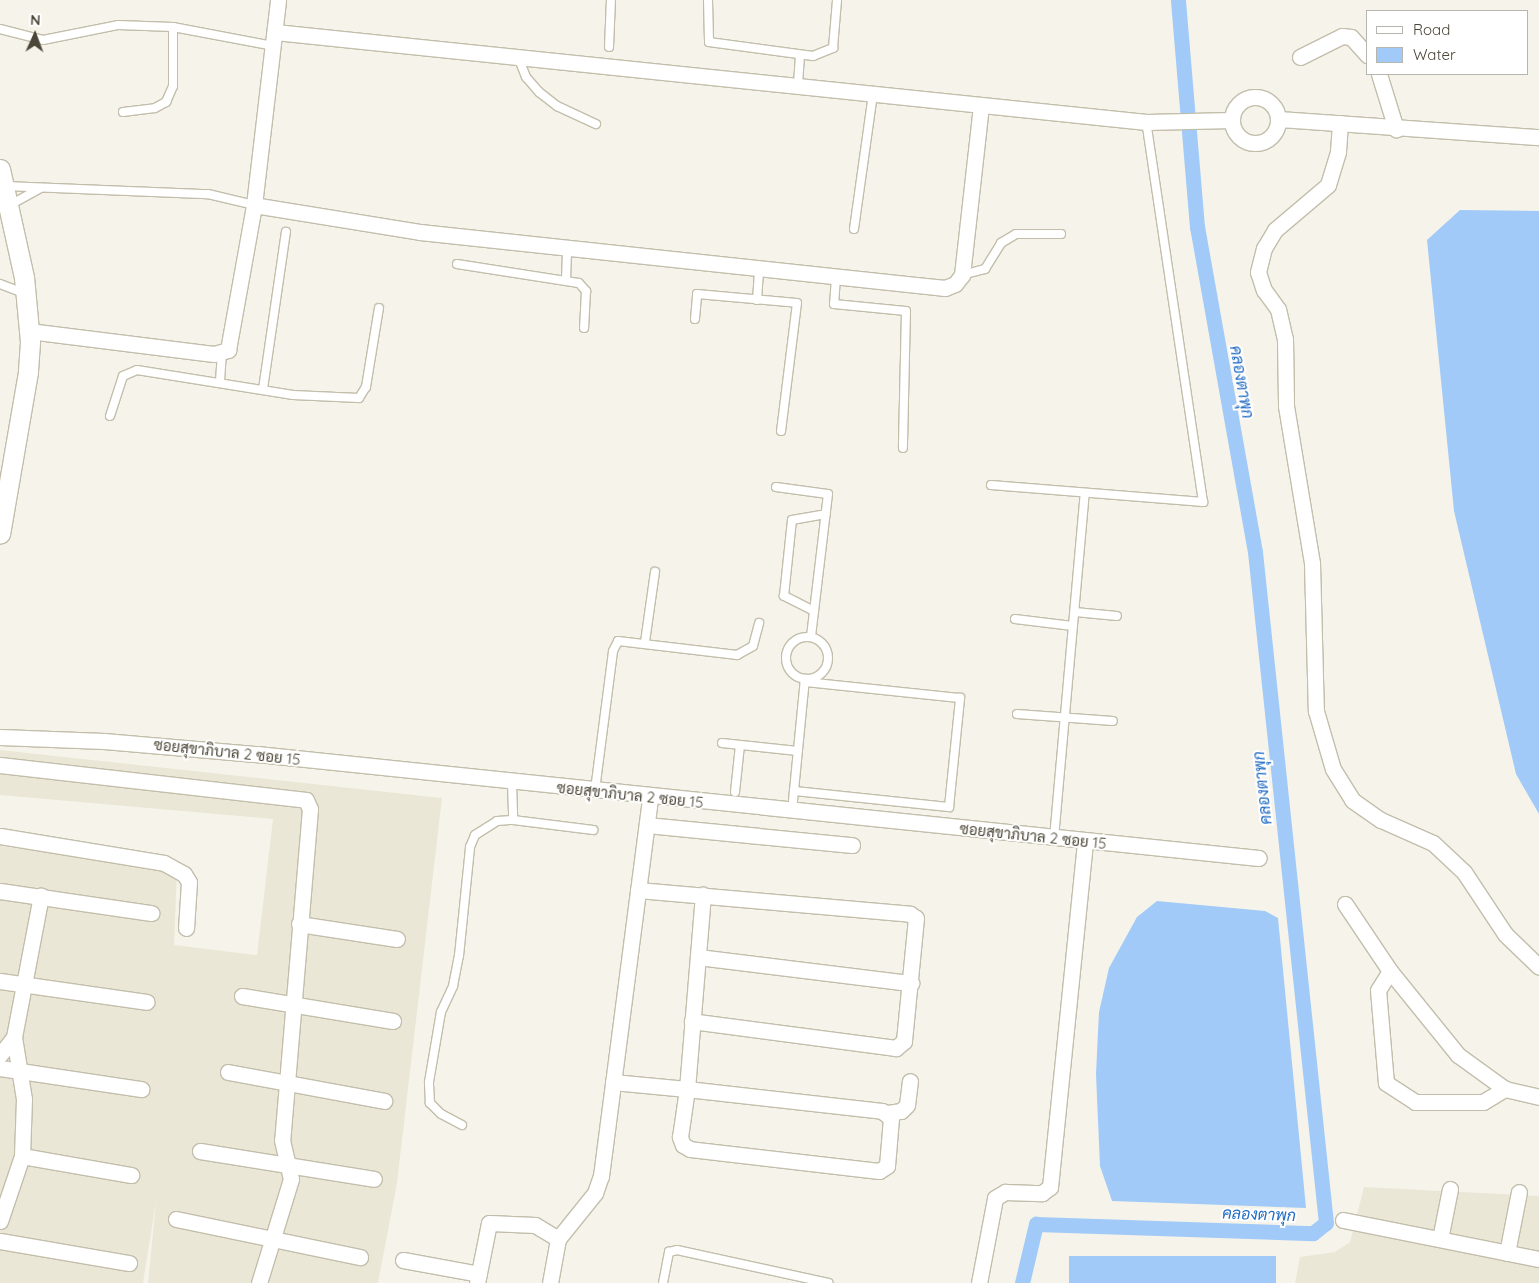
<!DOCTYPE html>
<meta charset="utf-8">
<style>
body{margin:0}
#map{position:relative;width:1539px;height:1283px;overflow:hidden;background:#f6f4ea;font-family:Quicksand,Sarabun,sans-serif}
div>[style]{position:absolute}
.residential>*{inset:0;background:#ebe7d7}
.water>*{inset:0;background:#a1caf8;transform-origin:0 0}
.canal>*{height:15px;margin:-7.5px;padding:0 7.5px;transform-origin:7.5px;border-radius:7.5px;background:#a1caf8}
.roads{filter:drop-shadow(1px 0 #c3beab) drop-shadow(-1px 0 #c3beab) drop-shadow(0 1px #c3beab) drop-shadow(0 -1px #c3beab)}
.service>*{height:8px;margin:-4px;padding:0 4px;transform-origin:4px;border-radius:4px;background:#fff}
.service>.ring{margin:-4px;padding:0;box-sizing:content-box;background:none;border:8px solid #fff;border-radius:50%}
.minor>*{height:15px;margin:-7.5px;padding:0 7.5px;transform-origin:7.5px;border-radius:7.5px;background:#fff}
.minor>.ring{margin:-7.5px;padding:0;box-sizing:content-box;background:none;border:15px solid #fff;border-radius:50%}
.tertiary>*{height:19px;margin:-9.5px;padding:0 9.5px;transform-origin:9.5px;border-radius:9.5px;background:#fff}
span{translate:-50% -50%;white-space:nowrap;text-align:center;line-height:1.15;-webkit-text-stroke:4px #fff;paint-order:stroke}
.street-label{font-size:15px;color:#4b4637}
.water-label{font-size:16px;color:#236dc4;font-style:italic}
.legend{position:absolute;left:1366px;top:10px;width:162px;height:65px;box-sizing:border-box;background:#fff;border:1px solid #b7b5af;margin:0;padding:6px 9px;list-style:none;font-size:15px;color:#4b4637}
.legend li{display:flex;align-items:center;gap:10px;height:25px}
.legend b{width:25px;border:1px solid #b7b5af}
.north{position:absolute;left:10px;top:10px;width:50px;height:50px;-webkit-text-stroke:4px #fff;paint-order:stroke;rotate:2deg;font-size:14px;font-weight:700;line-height:20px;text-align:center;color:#4b4637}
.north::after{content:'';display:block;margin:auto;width:18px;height:22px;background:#4b4637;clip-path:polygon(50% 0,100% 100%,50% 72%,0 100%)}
</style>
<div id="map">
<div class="residential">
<div style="clip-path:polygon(0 750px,442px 798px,397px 1183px,378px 1283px,148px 1283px,156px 1202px,143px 1283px,0 1283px,0 846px,177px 870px,174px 945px,257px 955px,273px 819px,0 795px)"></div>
<div style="clip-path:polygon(1364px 1187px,1539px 1196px,1539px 1283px,1295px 1283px,1300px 1257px,1335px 1252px,1350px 1242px)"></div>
</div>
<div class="water">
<div style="clip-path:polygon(1460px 210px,1539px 211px,1539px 814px,1516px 774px,1454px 511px,1427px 240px)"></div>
<div style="clip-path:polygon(1157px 901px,1265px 911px,1278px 918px,1306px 1208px,1112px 1201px,1100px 1166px,1096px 1074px,1099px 1012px,1109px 968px,1137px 917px)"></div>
<div style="left:1069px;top:1256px;width:207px;height:28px"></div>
</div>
<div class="canal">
<div style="left:1022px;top:1283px;width:61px;rotate:-76.7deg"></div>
<div style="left:1036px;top:1224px;width:277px;rotate:1.9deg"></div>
<div style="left:1313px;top:1233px;width:16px;rotate:-38deg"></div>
<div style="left:1326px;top:1223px;width:675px;rotate:-96.04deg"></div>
<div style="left:1255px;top:552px;width:330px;rotate:-100.1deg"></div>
<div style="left:1197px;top:227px;width:228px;rotate:-94.8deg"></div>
</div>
<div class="roads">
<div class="service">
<div style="left:708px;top:0;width:42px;rotate:88.6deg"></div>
<div style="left:709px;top:42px;width:105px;rotate:7.7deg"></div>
<div style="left:813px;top:56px;width:22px;rotate:-22deg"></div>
<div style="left:833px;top:48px;width:48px;rotate:-85.2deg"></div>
<div style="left:0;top:29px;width:44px;rotate:14.3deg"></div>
<div style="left:43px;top:40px;width:76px;rotate:-11.3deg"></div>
<div style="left:118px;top:25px;width:55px;rotate:2.1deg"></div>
<div style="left:173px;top:27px;width:103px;rotate:10.7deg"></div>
<div style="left:609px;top:47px;width:47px;rotate:-87.6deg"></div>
<div style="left:518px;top:57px;width:22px;rotate:68deg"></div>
<div style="left:526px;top:77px;width:20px;rotate:49deg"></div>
<div style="left:539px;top:92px;width:23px;rotate:38deg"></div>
<div style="left:557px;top:106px;width:43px;rotate:24.8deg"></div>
<div style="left:798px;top:84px;width:28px;rotate:-86deg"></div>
<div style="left:123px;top:112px;width:32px;rotate:-7deg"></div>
<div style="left:155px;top:108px;width:13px;rotate:-29deg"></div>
<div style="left:166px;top:102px;width:17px;rotate:-66deg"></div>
<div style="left:173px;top:86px;width:59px;rotate:-90deg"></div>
<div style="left:5px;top:186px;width:203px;rotate:2.3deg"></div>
<div style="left:208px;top:194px;width:47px;rotate:13.4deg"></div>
<div style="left:10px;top:205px;width:35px;rotate:-29deg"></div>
<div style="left:854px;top:229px;width:136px;rotate:-82deg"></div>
<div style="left:457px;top:264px;width:123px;rotate:8.9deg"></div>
<div style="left:579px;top:283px;width:11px;rotate:49deg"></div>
<div style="left:586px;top:291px;width:37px;rotate:93deg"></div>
<div style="left:962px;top:275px;width:24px;rotate:-15deg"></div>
<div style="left:985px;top:269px;width:31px;rotate:-58deg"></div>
<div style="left:1001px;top:243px;width:17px;rotate:-31deg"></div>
<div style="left:1016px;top:234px;width:45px"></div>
<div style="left:836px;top:277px;width:27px;rotate:94deg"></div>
<div style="left:834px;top:304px;width:72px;rotate:5.6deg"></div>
<div style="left:906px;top:311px;width:137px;rotate:91.3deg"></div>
<div style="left:566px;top:280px;width:30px;rotate:-88deg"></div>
<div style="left:0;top:284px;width:26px;rotate:21deg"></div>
<div style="left:757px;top:300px;width:31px;rotate:-86deg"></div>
<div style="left:695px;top:319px;width:25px;rotate:-85deg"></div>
<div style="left:697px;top:294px;width:100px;rotate:5.1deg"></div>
<div style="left:797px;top:303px;width:129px;rotate:97.1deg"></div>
<div style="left:220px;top:381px;width:27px;rotate:-86deg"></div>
<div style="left:263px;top:389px;width:159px;rotate:-81.7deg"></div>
<div style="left:110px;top:416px;width:42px;rotate:-72deg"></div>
<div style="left:123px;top:376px;width:15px;rotate:-23deg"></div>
<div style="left:137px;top:370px;width:158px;rotate:9.1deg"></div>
<div style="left:293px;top:395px;width:66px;rotate:2.6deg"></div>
<div style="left:359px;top:398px;width:13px;rotate:-58deg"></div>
<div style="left:366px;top:387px;width:80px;rotate:-80.7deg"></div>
<div style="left:991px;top:485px;width:213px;rotate:4.6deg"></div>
<div style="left:1203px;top:502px;width:384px;rotate:-98.5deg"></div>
<div style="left:776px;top:487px;width:52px;rotate:7.7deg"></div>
<div style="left:828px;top:494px;width:144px;rotate:96.8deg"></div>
<div style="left:814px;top:611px;width:34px;rotate:-153deg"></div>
<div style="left:784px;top:596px;width:76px;rotate:-84deg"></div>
<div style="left:792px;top:520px;width:34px;rotate:-10deg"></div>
<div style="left:1075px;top:612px;width:42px;rotate:5.4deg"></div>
<div style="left:1015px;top:619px;width:58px;rotate:6.9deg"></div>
<div class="ring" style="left:786px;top:637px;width:34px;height:34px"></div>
<div style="left:645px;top:642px;width:71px;rotate:-81.9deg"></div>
<div style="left:1017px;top:714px;width:96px;rotate:4.2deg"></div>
<div style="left:722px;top:743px;width:76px;rotate:6deg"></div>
<div style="left:512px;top:784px;width:36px;rotate:88deg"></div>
<div style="left:595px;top:790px;width:140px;rotate:-82.6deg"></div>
<div style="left:613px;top:651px;width:11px;rotate:-63deg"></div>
<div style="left:618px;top:641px;width:120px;rotate:6.7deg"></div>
<div style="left:737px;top:655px;width:18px;rotate:-29deg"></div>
<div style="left:753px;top:646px;width:24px;rotate:-75deg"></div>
<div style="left:794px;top:791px;width:156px;rotate:5.9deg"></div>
<div style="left:949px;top:807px;width:110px;rotate:-84.2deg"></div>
<div style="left:960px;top:698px;width:156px;rotate:-174.1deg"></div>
<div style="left:735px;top:792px;width:47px;rotate:-83.9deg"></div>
<div style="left:792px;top:811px;width:133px;rotate:-84.4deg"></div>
<div style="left:1054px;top:838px;width:346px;rotate:-84.9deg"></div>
<div style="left:462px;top:1125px;width:24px;rotate:-152deg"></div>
<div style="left:441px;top:1114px;width:16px;rotate:-135deg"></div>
<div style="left:430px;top:1103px;width:21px;rotate:-93deg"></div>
<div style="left:429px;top:1082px;width:71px;rotate:-80.3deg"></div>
<div style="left:441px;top:1012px;width:29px;rotate:-65deg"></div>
<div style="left:453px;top:986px;width:31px;rotate:-79deg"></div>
<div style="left:459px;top:956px;width:110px;rotate:-84.2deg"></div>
<div style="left:470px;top:847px;width:13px;rotate:-67deg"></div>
<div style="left:475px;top:835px;width:26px;rotate:-32deg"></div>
<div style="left:497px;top:821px;width:16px;rotate:-4deg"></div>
<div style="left:513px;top:820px;width:81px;rotate:7.1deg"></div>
<div style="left:663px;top:1283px;width:32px;rotate:-79deg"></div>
<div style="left:669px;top:1252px;width:8px;rotate:-14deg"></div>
<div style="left:677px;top:1250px;width:155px;rotate:12.3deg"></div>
</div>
<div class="minor">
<div style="left:275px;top:32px;width:876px;rotate:5.9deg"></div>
<div style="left:1146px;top:122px;width:86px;rotate:-1.3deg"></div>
<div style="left:1300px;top:57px;width:47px;rotate:-26.6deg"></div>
<div style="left:1342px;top:36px;width:9px;rotate:6deg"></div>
<div style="left:1351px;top:37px;width:25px;rotate:48deg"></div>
<div style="left:1379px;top:74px;width:58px;rotate:72.8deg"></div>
<div class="ring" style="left:1232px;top:97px;width:31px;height:31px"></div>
<div style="left:1279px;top:119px;width:261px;rotate:4deg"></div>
<div style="left:1340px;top:123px;width:29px;rotate:94deg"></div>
<div style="left:1338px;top:152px;width:34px;rotate:107deg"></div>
<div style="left:1328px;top:185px;width:70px;rotate:139.7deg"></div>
<div style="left:1275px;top:230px;width:21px;rotate:121deg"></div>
<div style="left:1264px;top:248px;width:25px;rotate:104deg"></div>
<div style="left:1258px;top:272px;width:19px;rotate:72deg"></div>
<div style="left:1264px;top:290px;width:24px;rotate:54deg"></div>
<div style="left:1278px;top:309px;width:31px;rotate:77deg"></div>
<div style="left:1285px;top:339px;width:67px;rotate:89.1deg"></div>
<div style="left:1286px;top:406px;width:159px;rotate:80.6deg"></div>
<div style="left:1312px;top:563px;width:148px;rotate:88.5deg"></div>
<div style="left:1316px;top:711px;width:60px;rotate:73.7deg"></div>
<div style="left:1333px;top:769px;width:36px;rotate:58deg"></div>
<div style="left:1352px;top:800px;width:35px;rotate:35deg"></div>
<div style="left:1381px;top:820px;width:57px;rotate:23.9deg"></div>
<div style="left:1433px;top:843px;width:42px;rotate:43.1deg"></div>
<div style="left:1464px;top:872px;width:74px;rotate:56.5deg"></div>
<div style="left:1505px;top:934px;width:47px;rotate:44.1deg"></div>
<div style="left:254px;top:205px;width:168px;rotate:9.2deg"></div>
<div style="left:420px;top:232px;width:528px;rotate:6.09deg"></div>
<div style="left:945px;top:288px;width:11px;rotate:-22deg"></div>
<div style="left:955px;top:284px;width:11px;rotate:-52deg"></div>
<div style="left:962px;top:275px;width:171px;rotate:-83.6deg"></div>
<div style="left:29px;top:331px;width:186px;rotate:7.1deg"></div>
<div style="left:214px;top:354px;width:15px;rotate:-16deg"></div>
<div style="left:228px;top:350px;width:147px;rotate:-79.8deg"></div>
<div style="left:254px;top:205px;width:206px;rotate:-83.3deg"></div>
<div style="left:0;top:737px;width:104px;rotate:2.2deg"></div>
<div style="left:104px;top:741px;width:154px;rotate:4.9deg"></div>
<div style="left:257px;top:754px;width:1007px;rotate:5.93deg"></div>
<div style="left:0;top:765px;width:308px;rotate:6.5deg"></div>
<div style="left:306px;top:800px;width:10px;rotate:66deg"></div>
<div style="left:310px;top:809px;width:332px;rotate:94.8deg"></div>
<div style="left:282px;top:1140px;width:40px;rotate:77deg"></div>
<div style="left:291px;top:1179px;width:109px;rotate:107.1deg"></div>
<div style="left:647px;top:825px;width:206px;rotate:5.6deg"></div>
<div style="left:0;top:836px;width:166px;rotate:9.3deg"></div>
<div style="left:164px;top:863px;width:23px;rotate:29deg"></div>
<div style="left:184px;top:874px;width:9px;rotate:58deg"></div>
<div style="left:189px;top:882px;width:46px;rotate:93.7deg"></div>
<div style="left:638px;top:890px;width:273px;rotate:5deg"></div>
<div style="left:910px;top:914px;width:7px;rotate:34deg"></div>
<div style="left:916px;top:918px;width:124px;rotate:95.6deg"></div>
<div style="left:904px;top:1041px;width:11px;rotate:139deg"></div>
<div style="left:896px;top:1048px;width:206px;rotate:-172.5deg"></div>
<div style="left:0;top:891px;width:153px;rotate:8.3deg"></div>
<div style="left:1345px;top:904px;width:81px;rotate:56.1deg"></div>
<div style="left:1390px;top:971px;width:108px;rotate:51deg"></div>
<div style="left:1458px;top:1055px;width:58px;rotate:35.9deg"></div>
<div style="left:1505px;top:1089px;width:35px;rotate:13deg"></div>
<div style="left:299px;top:924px;width:99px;rotate:8.7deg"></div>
<div style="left:698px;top:957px;width:215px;rotate:7deg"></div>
<div style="left:1390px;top:971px;width:22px;rotate:122deg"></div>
<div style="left:1378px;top:990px;width:93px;rotate:85.1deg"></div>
<div style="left:1386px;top:1083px;width:35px;rotate:33deg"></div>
<div style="left:1415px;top:1102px;width:68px"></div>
<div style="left:1483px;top:1102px;width:26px;rotate:-31deg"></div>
<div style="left:0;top:981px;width:148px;rotate:8.1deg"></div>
<div style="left:242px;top:996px;width:153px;rotate:9.4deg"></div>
<div style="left:0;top:1055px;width:23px;rotate:-52deg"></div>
<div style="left:0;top:1068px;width:143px;rotate:8.5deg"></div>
<div style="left:228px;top:1072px;width:159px;rotate:10.5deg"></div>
<div style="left:613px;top:1082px;width:74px;rotate:5.4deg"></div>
<div style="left:687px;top:1089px;width:196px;rotate:6.4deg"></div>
<div style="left:882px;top:1111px;width:11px;rotate:38deg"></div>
<div style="left:891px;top:1118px;width:48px;rotate:94.8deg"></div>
<div style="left:887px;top:1166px;width:9px;rotate:148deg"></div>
<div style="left:879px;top:1171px;width:190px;rotate:-173.4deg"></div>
<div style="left:690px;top:1149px;width:8px;rotate:-150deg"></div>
<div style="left:683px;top:1145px;width:9px;rotate:-111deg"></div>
<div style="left:680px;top:1137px;width:49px;rotate:-81.7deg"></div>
<div style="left:687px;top:1089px;width:195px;rotate:-85.3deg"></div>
<div style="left:888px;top:1113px;width:13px;rotate:-9deg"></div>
<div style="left:901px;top:1111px;width:8px;rotate:-45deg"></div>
<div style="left:907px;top:1105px;width:24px;rotate:-83deg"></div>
<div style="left:200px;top:1151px;width:176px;rotate:9.1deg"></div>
<div style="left:22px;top:1156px;width:111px;rotate:9.9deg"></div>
<div style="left:176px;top:1219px;width:188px;rotate:11.7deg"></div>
<div style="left:1343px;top:1220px;width:200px;rotate:11.3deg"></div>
<div style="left:0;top:1221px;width:69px;rotate:-71.3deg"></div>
<div style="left:22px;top:1156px;width:57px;rotate:-88deg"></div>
<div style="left:24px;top:1099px;width:63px;rotate:-99.2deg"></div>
<div style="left:14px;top:1037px;width:144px;rotate:-79.2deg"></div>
<div style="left:1440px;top:1239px;width:51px;rotate:-78.7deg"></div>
<div style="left:0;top:1241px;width:131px;rotate:9.7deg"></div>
<div style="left:1507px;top:1253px;width:62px;rotate:-78.9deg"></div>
<div style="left:403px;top:1260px;width:77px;rotate:10.4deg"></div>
<div style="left:477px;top:1283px;width:61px;rotate:-78.7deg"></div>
<div style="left:489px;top:1223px;width:46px;rotate:2.5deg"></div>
<div style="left:535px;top:1225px;width:27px;rotate:31deg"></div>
<div style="left:550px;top:1283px;width:45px;rotate:-79.7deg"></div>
<div style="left:558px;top:1239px;width:59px;rotate:-51.2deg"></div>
<div style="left:595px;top:1193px;width:18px;rotate:-71deg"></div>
<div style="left:601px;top:1176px;width:382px;rotate:-82.6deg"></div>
<div style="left:979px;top:1283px;width:86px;rotate:-79.3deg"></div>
<div style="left:995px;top:1198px;width:12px;rotate:-31deg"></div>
<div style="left:1005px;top:1192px;width:37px;rotate:2deg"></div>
<div style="left:1042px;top:1193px;width:10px;rotate:-37deg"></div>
<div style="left:1050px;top:1187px;width:348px;rotate:-84.2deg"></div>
</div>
<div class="tertiary">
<div style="left:0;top:169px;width:111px;rotate:77.5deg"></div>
<div style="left:24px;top:277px;width:65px;rotate:84.7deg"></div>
<div style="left:30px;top:342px;width:30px;rotate:94deg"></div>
<div style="left:28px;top:372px;width:164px;rotate:99.8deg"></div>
</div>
</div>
<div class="street-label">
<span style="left:227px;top:752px;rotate:6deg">ซอยสุขาภิบาล 2 ซอย 15</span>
<span style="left:630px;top:795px;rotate:6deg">ซอยสุขาภิบาล 2 ซอย 15</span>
<span style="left:1033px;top:836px;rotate:6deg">ซอยสุขาภิบาล 2 ซอย 15</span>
</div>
<div class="water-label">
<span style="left:1242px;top:382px;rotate:80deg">คลองตาพุก</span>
<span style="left:1262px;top:788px;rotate:-96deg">คลองตาพุก</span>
<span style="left:1259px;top:1214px;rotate:2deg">คลองตาพุก</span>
</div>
<ul class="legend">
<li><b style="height:6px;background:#fff"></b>Road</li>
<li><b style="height:14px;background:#a1caf8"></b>Water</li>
</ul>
<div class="north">N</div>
</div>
